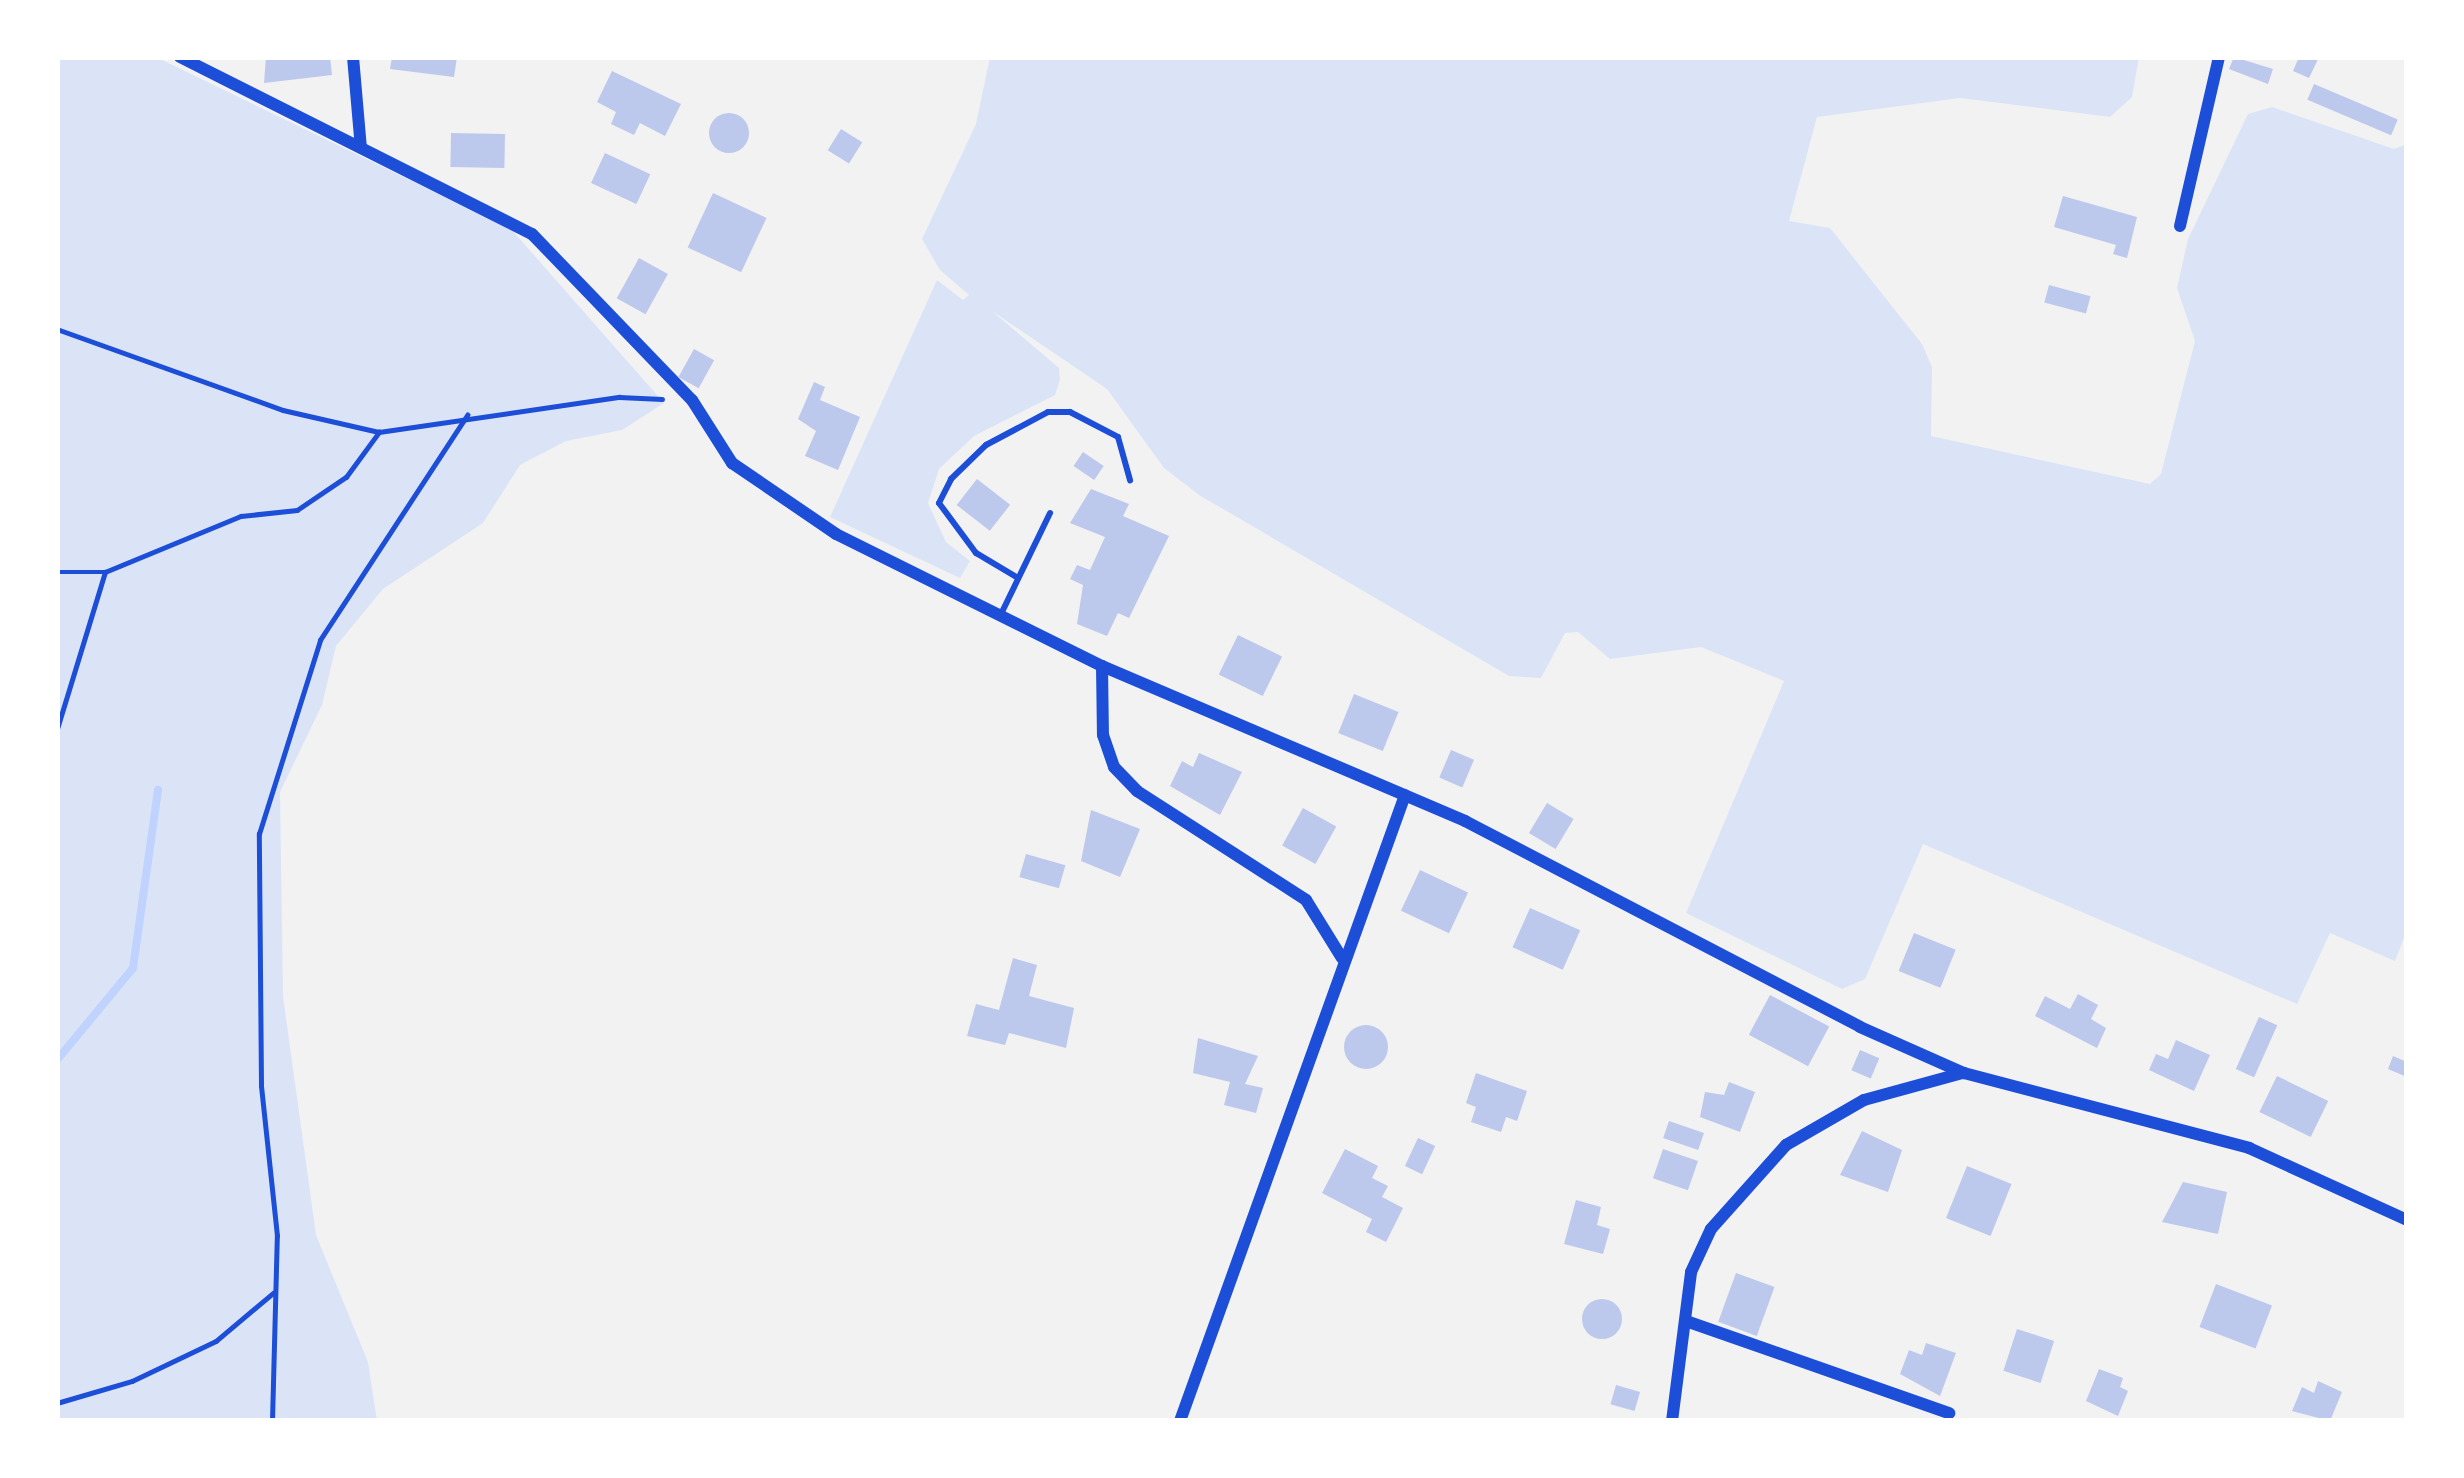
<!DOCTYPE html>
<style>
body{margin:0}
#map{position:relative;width:2464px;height:1478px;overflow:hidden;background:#f2f2f2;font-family:Karla,sans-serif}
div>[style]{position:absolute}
.green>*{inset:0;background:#dbe4f7}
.stream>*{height:8px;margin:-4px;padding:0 4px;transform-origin:4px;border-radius:4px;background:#bfd3fe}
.building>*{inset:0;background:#bdc9ec;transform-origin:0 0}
.round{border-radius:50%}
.path>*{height:4.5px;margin:-2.25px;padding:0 2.25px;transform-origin:2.25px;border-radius:2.25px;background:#1d4ed8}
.service>*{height:6px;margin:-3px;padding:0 3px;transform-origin:3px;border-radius:3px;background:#1d4ed8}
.minor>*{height:12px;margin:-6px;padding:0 6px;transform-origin:6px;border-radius:6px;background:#1d4ed8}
span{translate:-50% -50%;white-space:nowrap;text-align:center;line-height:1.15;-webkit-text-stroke:9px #fff;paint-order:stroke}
.frame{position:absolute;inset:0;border:60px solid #fff;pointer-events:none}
</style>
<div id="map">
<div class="green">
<div style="clip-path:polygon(57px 57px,156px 57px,511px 229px,664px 403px,622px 430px,566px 441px,520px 465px,483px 523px,383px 589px,336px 646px,322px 705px,280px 792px,283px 996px,316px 1235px,368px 1362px,377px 1421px,57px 1421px)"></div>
<div style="clip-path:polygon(990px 57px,2139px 57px,2132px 97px,2110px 117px,1960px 98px,1817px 117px,1789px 221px,1830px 228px,1922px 344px,1932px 367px,1931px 436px,2150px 484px,2161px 474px,2195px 341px,2177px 288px,2188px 239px,2248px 114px,2272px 107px,2394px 149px,2407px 144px,2407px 930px,2395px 961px,2330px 933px,2297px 1004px,1923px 844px,1865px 979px,1842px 989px,1686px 913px,1784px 681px,1701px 647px,1610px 659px,1578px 632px,1565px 633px,1541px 678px,1509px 676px,1199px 495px,1164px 468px,1107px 389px,992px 311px,1059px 368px,1060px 380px,1055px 395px,974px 436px,939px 469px,928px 503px,946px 542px,970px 561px,960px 578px,830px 517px,937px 280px,963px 300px,969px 295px,940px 270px,922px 239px,976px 124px)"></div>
</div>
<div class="stream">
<div style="left:57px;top:1060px;width:119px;rotate:-50.4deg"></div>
<div style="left:133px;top:968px;width:180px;rotate:-82deg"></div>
</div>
<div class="building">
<div style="clip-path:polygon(266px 57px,330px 57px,332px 75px,264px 83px)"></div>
<div style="clip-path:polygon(392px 57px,457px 57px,454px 77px,390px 69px)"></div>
<div style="clip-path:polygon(2234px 57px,2273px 69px,2268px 84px,2229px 69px)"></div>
<div style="clip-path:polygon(2299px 57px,2319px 57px,2309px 78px,2293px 71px)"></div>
<div style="clip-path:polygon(612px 71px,681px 104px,665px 136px,640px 123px,634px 135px,611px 124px,616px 112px,597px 102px)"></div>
<div style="left:2314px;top:84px;width:91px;height:17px;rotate:23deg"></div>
<div class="round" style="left:709px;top:113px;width:40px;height:40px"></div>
<div style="left:841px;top:129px;width:25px;height:25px;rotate:32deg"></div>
<div style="left:451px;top:133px;width:54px;height:34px;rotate:1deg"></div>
<div style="left:605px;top:153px;width:50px;height:33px;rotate:25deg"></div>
<div style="left:713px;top:193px;width:59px;height:60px;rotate:25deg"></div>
<div style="clip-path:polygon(2063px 196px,2137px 217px,2127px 258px,2113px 254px,2116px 245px,2054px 227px)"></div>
<div style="left:639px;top:258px;width:33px;height:46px;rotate:29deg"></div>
<div style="left:2049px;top:285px;width:43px;height:18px;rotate:15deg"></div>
<div style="left:694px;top:349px;width:23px;height:32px;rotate:29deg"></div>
<div style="clip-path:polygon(814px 382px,825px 387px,820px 400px,860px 417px,838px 470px,805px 456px,816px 431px,798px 419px)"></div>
<div style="left:1083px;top:452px;width:25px;height:17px;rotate:34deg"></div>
<div style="left:977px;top:479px;width:42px;height:33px;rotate:38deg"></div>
<div style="clip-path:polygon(1091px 489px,1129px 504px,1123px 516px,1169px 536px,1129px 618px,1118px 613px,1107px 636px,1077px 624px,1083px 585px,1070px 579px,1077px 565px,1090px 570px,1105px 537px,1070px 523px)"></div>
<div style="left:1238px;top:635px;width:49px;height:44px;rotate:26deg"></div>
<div style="left:1354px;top:694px;width:48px;height:42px;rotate:22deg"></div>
<div style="left:1451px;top:750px;width:25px;height:30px;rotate:23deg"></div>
<div style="clip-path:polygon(1199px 753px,1242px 772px,1220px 815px,1170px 786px,1182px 761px,1193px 767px)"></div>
<div style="left:1547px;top:803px;width:31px;height:35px;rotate:31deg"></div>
<div style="left:1303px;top:808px;width:38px;height:43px;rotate:29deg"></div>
<div style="clip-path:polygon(1091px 810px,1140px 829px,1120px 877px,1081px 861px)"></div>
<div style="left:1026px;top:854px;width:41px;height:24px;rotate:16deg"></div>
<div style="left:1420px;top:870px;width:53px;height:45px;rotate:25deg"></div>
<div style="left:1530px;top:908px;width:55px;height:43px;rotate:24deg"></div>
<div style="left:1914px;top:933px;width:45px;height:41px;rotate:22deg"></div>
<div style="clip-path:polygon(1013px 958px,1037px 965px,1029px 996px,1074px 1008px,1066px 1048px,1009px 1033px,1005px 1045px,967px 1036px,976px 1004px,999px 1010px)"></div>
<div style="clip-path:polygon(2078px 994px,2098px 1005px,2091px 1019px,2106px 1028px,2097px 1048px,2035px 1016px,2045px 996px,2070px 1009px)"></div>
<div style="left:1770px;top:995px;width:67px;height:45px;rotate:28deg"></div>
<div style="left:2259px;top:1017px;width:20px;height:57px;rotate:24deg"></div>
<div class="round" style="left:1344px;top:1025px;width:44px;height:44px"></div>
<div style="clip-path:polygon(1198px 1038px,1258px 1056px,1245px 1084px,1263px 1088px,1256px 1113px,1224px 1105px,1230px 1082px,1193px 1073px)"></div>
<div style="clip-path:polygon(2176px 1040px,2210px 1055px,2194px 1091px,2149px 1070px,2156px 1054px,2168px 1059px)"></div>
<div style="left:1860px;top:1050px;width:21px;height:22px;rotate:23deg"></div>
<div style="clip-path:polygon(2393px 1056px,2407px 1062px,2407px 1077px,2388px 1069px)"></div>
<div style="clip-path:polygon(1476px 1073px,1527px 1091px,1517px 1121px,1506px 1117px,1501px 1132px,1471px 1122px,1476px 1107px,1466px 1103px)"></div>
<div style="left:2277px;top:1076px;width:57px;height:40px;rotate:26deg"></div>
<div style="clip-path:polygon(1729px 1082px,1755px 1092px,1740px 1132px,1700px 1117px,1705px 1092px,1724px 1095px)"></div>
<div style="left:1669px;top:1121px;width:37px;height:18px;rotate:19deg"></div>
<div style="clip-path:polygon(1862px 1131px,1902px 1150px,1888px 1192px,1840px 1175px)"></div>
<div style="left:1418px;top:1138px;width:19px;height:31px;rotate:25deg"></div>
<div style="clip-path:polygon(1345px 1149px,1378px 1166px,1372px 1178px,1388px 1186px,1382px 1197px,1403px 1208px,1386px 1242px,1366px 1232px,1372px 1219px,1322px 1193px)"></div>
<div style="left:1663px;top:1149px;width:37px;height:31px;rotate:19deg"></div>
<div style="left:1967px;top:1166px;width:48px;height:56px;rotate:22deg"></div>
<div style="clip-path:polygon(2183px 1182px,2227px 1192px,2218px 1234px,2162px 1222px)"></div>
<div style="clip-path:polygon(1576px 1200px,1601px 1207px,1597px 1225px,1610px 1229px,1603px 1254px,1564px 1244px)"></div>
<div style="left:1736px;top:1273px;width:41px;height:52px;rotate:20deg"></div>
<div style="left:2216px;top:1284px;width:60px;height:46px;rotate:21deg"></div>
<div class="round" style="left:1582px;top:1299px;width:40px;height:40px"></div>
<div style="left:2017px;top:1329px;width:39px;height:44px;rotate:18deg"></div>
<div style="clip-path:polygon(1926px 1343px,1956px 1353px,1940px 1396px,1900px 1374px,1909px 1350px,1922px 1355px)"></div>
<div style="clip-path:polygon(2099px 1369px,2123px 1378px,2120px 1387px,2128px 1391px,2118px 1416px,2086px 1401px)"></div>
<div style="clip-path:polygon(2318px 1381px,2342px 1392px,2330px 1421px,2292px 1411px,2302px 1387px,2314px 1393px)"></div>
<div style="left:1616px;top:1385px;width:25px;height:20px;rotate:16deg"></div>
</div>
<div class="path">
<div style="left:57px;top:329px;width:240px;rotate:19.7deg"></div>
<div style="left:283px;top:410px;width:98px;rotate:12.9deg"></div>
<div style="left:379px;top:432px;width:243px;rotate:-8.3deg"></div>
<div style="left:619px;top:397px;width:43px;rotate:2.7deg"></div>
<div style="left:57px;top:572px;width:48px"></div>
<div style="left:105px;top:572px;width:147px;rotate:-22.4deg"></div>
<div style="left:241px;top:516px;width:56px;rotate:-6.1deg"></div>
<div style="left:297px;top:510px;width:59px;rotate:-34deg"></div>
<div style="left:346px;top:477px;width:56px;rotate:-53.7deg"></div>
<div style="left:57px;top:729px;width:164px;rotate:-73deg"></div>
<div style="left:57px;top:1403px;width:78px;rotate:-16.3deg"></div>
<div style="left:132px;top:1381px;width:93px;rotate:-25.5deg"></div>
<div style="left:216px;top:1341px;width:75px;rotate:-40.1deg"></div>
<div style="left:272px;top:1421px;width:185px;rotate:-88.5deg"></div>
<div style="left:277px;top:1236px;width:151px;rotate:-96.1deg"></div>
<div style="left:261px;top:1086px;width:252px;rotate:-90.5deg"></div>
<div style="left:259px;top:834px;width:203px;rotate:-72.5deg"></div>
<div style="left:320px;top:640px;width:269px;rotate:-56.8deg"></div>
</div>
<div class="service">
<div style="left:1018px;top:578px;width:49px;rotate:-149.2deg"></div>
<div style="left:976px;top:553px;width:62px;rotate:-126.5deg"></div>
<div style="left:939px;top:503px;width:27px;rotate:-63deg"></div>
<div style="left:951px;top:479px;width:49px;rotate:-44.2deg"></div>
<div style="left:986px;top:445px;width:70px;rotate:-28deg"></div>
<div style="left:1048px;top:412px;width:22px"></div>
<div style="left:1070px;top:412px;width:54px;rotate:27.5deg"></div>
<div style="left:1118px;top:437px;width:45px;rotate:74.4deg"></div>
<div style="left:1002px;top:612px;width:110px;rotate:-64.1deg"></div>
</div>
<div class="minor">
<div style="left:180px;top:57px;width:394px;rotate:26.7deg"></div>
<div style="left:532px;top:234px;width:231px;rotate:46.1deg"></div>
<div style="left:692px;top:400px;width:75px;rotate:57.6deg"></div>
<div style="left:732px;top:463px;width:126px;rotate:34.3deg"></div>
<div style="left:836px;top:534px;width:297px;rotate:26.4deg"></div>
<div style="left:1102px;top:666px;width:395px;rotate:23.1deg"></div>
<div style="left:1465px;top:821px;width:445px;rotate:27.5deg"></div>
<div style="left:1860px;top:1027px;width:114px;rotate:23.9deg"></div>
<div style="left:1964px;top:1073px;width:295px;rotate:14.7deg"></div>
<div style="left:2249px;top:1148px;width:174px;rotate:24.5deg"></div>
<div style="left:353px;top:57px;width:91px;rotate:85deg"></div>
<div style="left:2180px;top:226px;width:173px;rotate:-77deg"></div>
<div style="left:1102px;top:666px;width:69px;rotate:89.2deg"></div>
<div style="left:1103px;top:735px;width:34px;rotate:71deg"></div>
<div style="left:1114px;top:767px;width:33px;rotate:46deg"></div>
<div style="left:1137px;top:791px;width:201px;rotate:32.8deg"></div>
<div style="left:1306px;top:900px;width:68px;rotate:58.2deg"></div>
<div style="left:1686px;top:1321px;width:279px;rotate:19.3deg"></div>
<div style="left:1180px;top:1421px;width:665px;rotate:-70.23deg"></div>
<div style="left:1672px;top:1421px;width:150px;rotate:-82.7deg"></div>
<div style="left:1691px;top:1272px;width:47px;rotate:-65.1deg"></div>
<div style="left:1711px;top:1229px;width:113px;rotate:-48.2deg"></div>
<div style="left:1786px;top:1145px;width:90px;rotate:-30deg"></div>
<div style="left:1864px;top:1100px;width:103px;rotate:-15.3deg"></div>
</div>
<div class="frame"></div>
</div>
